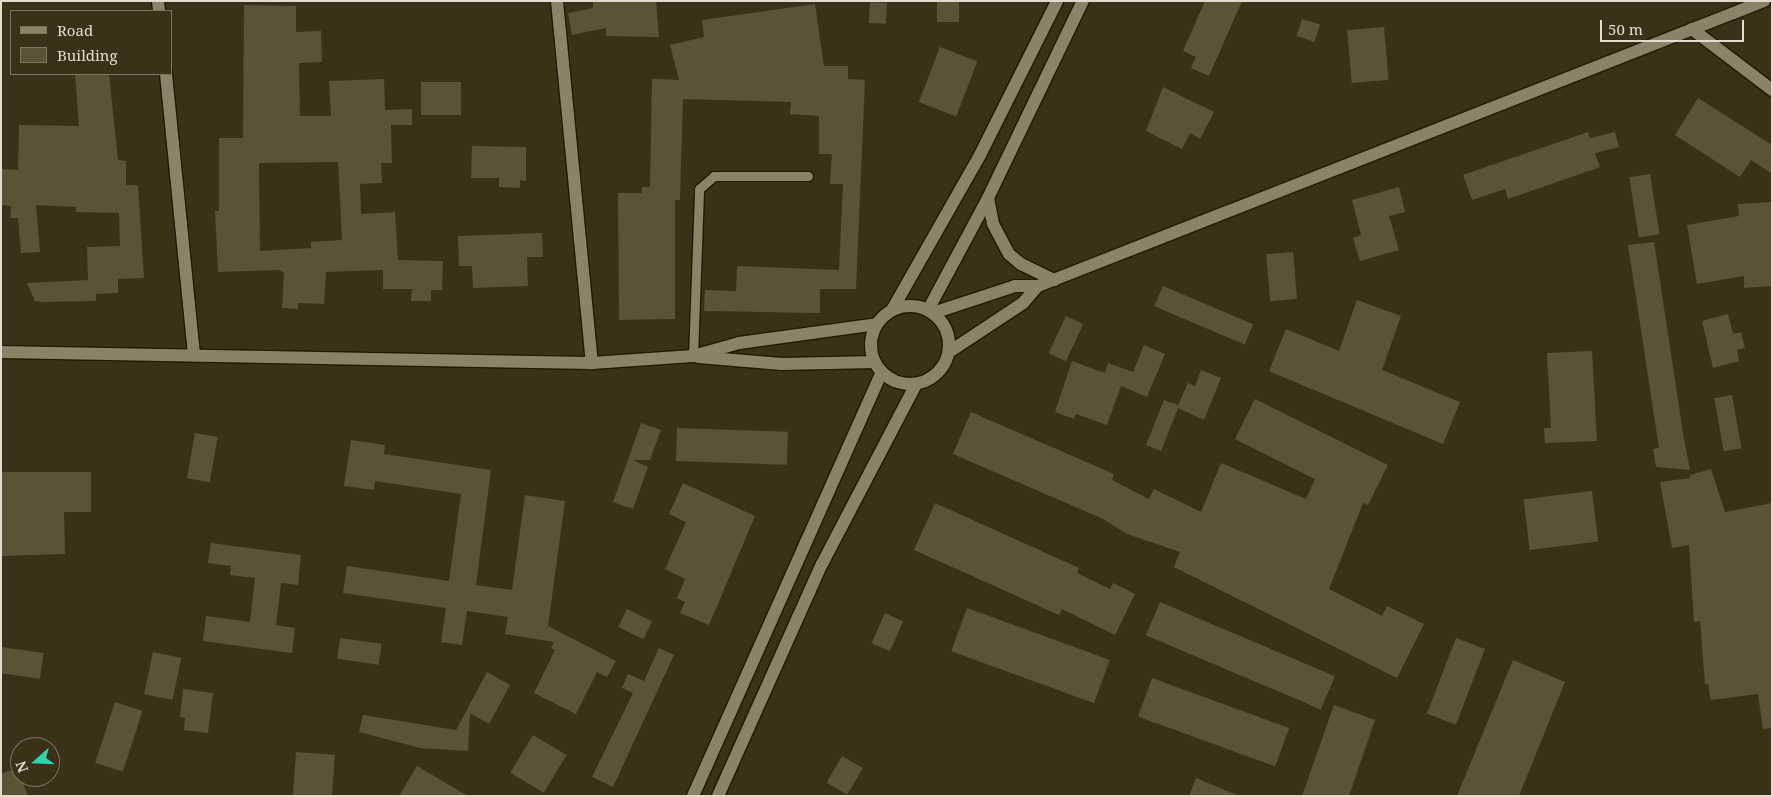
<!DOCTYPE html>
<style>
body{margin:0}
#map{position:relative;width:1773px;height:797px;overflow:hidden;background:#3b3119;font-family:"Noto Serif",serif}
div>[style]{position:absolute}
.building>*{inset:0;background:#5c5238;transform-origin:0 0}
.roads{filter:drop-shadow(1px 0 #221902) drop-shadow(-1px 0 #221902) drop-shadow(0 1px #221902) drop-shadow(0 -1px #221902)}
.lane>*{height:9px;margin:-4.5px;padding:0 4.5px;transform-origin:4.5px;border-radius:4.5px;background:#8c8267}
.street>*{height:12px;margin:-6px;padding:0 6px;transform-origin:6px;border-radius:6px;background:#8c8267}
.secondary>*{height:12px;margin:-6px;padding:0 6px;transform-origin:6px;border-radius:6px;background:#8c8267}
.secondary>.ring{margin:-6px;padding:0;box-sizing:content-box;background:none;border:12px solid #8c8267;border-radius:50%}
span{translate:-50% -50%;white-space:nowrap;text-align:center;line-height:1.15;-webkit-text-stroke:5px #3b3119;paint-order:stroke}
.frame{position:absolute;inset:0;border:2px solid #e2dcce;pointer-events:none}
.legend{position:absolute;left:10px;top:10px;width:162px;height:65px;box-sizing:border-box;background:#3b3119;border:1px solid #7e7561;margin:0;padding:6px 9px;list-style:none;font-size:15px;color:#e2dcce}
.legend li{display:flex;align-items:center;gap:10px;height:25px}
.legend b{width:25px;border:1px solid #7e7561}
.north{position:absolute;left:10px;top:737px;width:50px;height:50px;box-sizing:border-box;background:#3b3119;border:1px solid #7e7561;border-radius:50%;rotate:250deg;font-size:14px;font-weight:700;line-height:20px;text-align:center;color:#e2dcce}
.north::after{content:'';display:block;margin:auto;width:18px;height:22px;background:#2ed4ab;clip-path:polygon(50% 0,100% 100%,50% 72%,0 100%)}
.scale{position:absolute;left:1600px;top:20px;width:144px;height:22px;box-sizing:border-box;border:2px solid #e2dcce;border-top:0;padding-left:6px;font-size:15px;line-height:18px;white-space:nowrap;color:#e2dcce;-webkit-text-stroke:4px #3b3119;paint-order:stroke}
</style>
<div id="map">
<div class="building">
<div style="clip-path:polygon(593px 1px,656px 1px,659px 37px,606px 36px,606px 28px,572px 35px,568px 13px,593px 8px)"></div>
<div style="left:937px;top:1px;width:22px;height:21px"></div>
<div style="clip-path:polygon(1205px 1px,1242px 1px,1209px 76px,1191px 68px,1196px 57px,1183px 51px)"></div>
<div style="left:870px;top:2px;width:17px;height:21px;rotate:3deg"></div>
<div style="clip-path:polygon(815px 4px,824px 66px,848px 66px,848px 79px,865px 80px,856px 289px,820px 289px,820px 313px,704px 311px,705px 290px,736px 291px,737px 266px,839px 270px,843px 184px,830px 184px,832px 154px,819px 154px,819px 116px,790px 114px,791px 102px,683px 99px,680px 200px,675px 200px,675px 319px,619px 320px,618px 193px,642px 193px,642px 187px,650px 187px,652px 79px,679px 80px,670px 45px,704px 37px,702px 20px)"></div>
<div style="clip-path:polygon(evenodd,244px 5px,296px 6px,296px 32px,321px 31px,322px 62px,299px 63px,300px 116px,331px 116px,329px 81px,384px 79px,385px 110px,412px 109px,412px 125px,391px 125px,392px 163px,381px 163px,382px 183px,360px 184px,361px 214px,395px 212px,398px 260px,443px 261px,442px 290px,431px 290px,431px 301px,411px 301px,412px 289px,383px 289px,383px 270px,326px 272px,324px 304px,298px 303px,298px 309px,282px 308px,284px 273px,279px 270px,218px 272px,215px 211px,219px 211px,219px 138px,243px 138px,244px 5px,338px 162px,342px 240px,311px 242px,311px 248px,260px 251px,259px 163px,338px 162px)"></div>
<div style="left:1302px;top:19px;width:19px;height:18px;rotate:18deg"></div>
<div style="left:1384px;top:27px;width:53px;height:37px;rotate:85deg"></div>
<div style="left:940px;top:47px;width:40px;height:59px;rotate:21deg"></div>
<div style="clip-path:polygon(75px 74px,109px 74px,118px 160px,126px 161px,126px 185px,138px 185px,144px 278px,118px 279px,118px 293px,96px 294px,96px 301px,41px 302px,35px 301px,27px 283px,88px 280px,87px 247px,120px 246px,119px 213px,76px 212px,76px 207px,36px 205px,40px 252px,21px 253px,18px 218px,10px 218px,11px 206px,1px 205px,1px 169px,18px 170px,19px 125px,79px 126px)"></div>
<div style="left:421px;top:82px;width:40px;height:33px"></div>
<div style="clip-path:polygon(1163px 87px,1214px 112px,1200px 139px,1190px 133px,1182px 149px,1146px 131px)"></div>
<div style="clip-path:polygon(1698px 98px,1772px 145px,1772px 174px,1751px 160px,1740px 177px,1675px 135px)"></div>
<div style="clip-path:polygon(1588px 132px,1590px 138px,1615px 132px,1619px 147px,1595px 153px,1600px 167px,1508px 199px,1505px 189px,1472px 200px,1463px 175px)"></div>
<div style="clip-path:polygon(472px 146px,526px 147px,526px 181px,520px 180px,520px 188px,499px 187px,499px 178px,471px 178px)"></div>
<div style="left:1650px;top:174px;width:61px;height:21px;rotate:81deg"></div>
<div style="clip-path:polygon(1399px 187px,1405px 212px,1389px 216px,1399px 250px,1360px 261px,1353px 238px,1361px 235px,1352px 200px)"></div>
<div style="clip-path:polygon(1772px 202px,1772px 286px,1744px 288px,1744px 276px,1697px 284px,1687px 225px,1739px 216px,1738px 204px)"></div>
<div style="clip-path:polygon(542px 233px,543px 257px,527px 257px,528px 286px,473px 288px,472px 266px,459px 266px,458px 236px)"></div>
<div style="clip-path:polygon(1654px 242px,1684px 439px,1690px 470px,1656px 467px,1653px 449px,1659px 448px,1628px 245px)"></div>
<div style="left:1293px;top:252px;width:47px;height:27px;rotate:85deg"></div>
<div style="left:1163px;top:286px;width:98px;height:22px;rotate:23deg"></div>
<div style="clip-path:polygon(1357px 300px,1401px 316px,1382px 370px,1460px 402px,1443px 444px,1269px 371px,1286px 329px,1339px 351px)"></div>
<div style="clip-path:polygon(1728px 314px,1733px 334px,1741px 332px,1745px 348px,1737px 350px,1739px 361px,1713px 368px,1702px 321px)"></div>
<div style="left:1066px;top:316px;width:19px;height:41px;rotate:25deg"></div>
<div style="clip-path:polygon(1144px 345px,1165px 354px,1147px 397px,1121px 386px,1107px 425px,1076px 414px,1074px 419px,1055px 412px,1072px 361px,1105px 373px,1108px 363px,1133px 372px)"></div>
<div style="clip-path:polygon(1592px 351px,1597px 441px,1545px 443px,1544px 428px,1551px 428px,1547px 353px)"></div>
<div style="clip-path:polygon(1201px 370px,1221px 378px,1204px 420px,1178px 408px,1161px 451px,1146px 445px,1164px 400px,1178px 405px,1188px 383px,1195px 386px)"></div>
<div style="left:1732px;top:395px;width:54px;height:18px;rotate:80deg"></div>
<div style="clip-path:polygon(1255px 399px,1388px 465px,1368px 505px,1363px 503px,1329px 589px,1382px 616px,1387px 606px,1424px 624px,1397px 678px,1174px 567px,1180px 552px,1127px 534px,1103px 519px,953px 454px,971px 412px,1114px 474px,1112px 480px,1149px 499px,1154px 489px,1201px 512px,1221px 463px,1306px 499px,1315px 479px,1235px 439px)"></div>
<div style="clip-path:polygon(641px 423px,661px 430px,650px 460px,633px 460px,648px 467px,633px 509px,613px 502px)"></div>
<div style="left:677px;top:428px;width:111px;height:33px;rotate:2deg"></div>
<div style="left:195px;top:433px;width:23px;height:46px;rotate:10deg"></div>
<div style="clip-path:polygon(351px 440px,385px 445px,384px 454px,491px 470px,476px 585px,512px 590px,525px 495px,565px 501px,548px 626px,616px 661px,607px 677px,597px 672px,576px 714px,534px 693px,555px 650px,551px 648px,554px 642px,505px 634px,508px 617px,467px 611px,462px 645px,441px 642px,446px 608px,343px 593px,347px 566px,449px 581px,461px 494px,375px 481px,374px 490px,344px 486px)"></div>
<div style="clip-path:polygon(1711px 469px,1725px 512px,1772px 503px,1772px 728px,1763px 729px,1758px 694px,1711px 700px,1708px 684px,1705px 684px,1700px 621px,1694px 622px,1689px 545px,1672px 548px,1660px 482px,1690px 478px,1690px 475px)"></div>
<div style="clip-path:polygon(1px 472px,91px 472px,91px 512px,64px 512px,65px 554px,1px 556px)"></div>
<div style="clip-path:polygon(683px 483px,755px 516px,709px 625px,680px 613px,685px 602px,677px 598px,685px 579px,665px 569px,686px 522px,669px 514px)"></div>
<div style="left:1592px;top:491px;width:51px;height:69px;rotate:83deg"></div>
<div style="clip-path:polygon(935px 503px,1079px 568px,1077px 573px,1110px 589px,1113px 583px,1135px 594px,1115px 635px,1062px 609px,1059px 615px,914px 550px)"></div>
<div style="clip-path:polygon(211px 543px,301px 555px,298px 585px,281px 583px,276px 625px,295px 628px,292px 653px,203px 641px,206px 616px,250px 622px,255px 578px,230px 575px,231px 566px,208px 563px)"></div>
<div style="left:1160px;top:602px;width:190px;height:36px;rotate:23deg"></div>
<div style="left:967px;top:608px;width:152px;height:46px;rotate:20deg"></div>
<div style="left:627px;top:609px;width:28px;height:20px;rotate:26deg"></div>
<div style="left:885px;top:613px;width:20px;height:33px;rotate:24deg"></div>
<div style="left:340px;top:638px;width:42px;height:21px;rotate:8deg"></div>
<div style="left:1456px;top:638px;width:31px;height:81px;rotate:21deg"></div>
<div style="left:1px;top:647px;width:43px;height:26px;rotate:8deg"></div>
<div style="clip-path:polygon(659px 648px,674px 655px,613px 787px,592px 777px,633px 693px,622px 688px,628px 674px,644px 681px)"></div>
<div style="left:153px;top:652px;width:29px;height:43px;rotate:12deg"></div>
<div style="clip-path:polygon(1513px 660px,1565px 682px,1519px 796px,1457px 796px)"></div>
<div style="clip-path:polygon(487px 672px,510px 685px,489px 724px,470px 713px,468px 751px,420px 748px,359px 732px,363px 715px,456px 730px)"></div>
<div style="left:1152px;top:678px;width:146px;height:41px;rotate:20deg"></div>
<div style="clip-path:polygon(183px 689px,213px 693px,208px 733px,184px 730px,185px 718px,180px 717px)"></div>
<div style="left:115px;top:702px;width:29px;height:64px;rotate:18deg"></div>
<div style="clip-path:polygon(1334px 705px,1375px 720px,1349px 796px,1302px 796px)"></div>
<div style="left:533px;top:735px;width:39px;height:44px;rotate:31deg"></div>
<div style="left:296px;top:752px;width:39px;height:44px;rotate:4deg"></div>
<div style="left:842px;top:756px;width:24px;height:31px;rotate:30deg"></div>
<div style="clip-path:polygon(417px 766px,468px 796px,399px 796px)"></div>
<div style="clip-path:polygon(17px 768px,28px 796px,1px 796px,1px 774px)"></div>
<div style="clip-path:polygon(1196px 778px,1237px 795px,1237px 796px,1189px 796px)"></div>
</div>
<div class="roads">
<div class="lane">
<div style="left:693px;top:356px;width:167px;rotate:-87.9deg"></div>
<div style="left:699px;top:189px;width:20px;rotate:-41deg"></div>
<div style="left:714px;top:176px;width:94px"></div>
</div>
<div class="street">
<div style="left:158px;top:1px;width:10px;rotate:84deg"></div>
<div style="left:557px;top:1px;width:364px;rotate:84.5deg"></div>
<div style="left:166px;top:74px;width:283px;rotate:84.3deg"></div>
</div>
<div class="secondary">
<div style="left:1692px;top:29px;width:101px;rotate:37.3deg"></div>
<div style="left:988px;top:198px;width:26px;rotate:79deg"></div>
<div style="left:993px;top:224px;width:34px;rotate:62deg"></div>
<div style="left:1009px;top:254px;width:16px;rotate:40deg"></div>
<div style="left:1021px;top:264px;width:37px;rotate:26deg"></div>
<div class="ring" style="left:871px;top:306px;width:66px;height:66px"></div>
<div style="left:892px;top:310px;width:178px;rotate:-60.4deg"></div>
<div style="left:980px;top:155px;width:172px;rotate:-63.4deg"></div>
<div style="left:928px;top:310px;width:127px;rotate:-61.8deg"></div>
<div style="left:988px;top:198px;width:219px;rotate:-64.3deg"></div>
<div style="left:933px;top:313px;width:86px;rotate:-18.2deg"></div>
<div style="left:1015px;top:286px;width:23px"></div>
<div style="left:1038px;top:286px;width:780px;rotate:-21.43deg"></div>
<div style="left:1px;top:352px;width:591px;rotate:1.07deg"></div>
<div style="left:592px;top:363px;width:101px;rotate:-4deg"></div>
<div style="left:693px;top:356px;width:48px;rotate:-15.8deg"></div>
<div style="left:739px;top:343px;width:139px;rotate:-7.8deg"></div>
<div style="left:949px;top:352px;width:89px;rotate:-33.5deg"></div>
<div style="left:1023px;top:303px;width:23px;rotate:-49deg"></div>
<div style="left:698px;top:357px;width:84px;rotate:4.8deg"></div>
<div style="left:782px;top:364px;width:93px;rotate:-1.2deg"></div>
<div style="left:693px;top:796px;width:464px;rotate:-66deg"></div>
<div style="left:718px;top:796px;width:254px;rotate:-65.9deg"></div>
<div style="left:822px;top:564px;width:203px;rotate:-62.4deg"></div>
</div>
</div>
<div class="frame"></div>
<ul class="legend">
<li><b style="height:6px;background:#8c8267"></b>Road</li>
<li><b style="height:14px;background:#5c5238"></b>Building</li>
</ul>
<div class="north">N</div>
<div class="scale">50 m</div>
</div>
